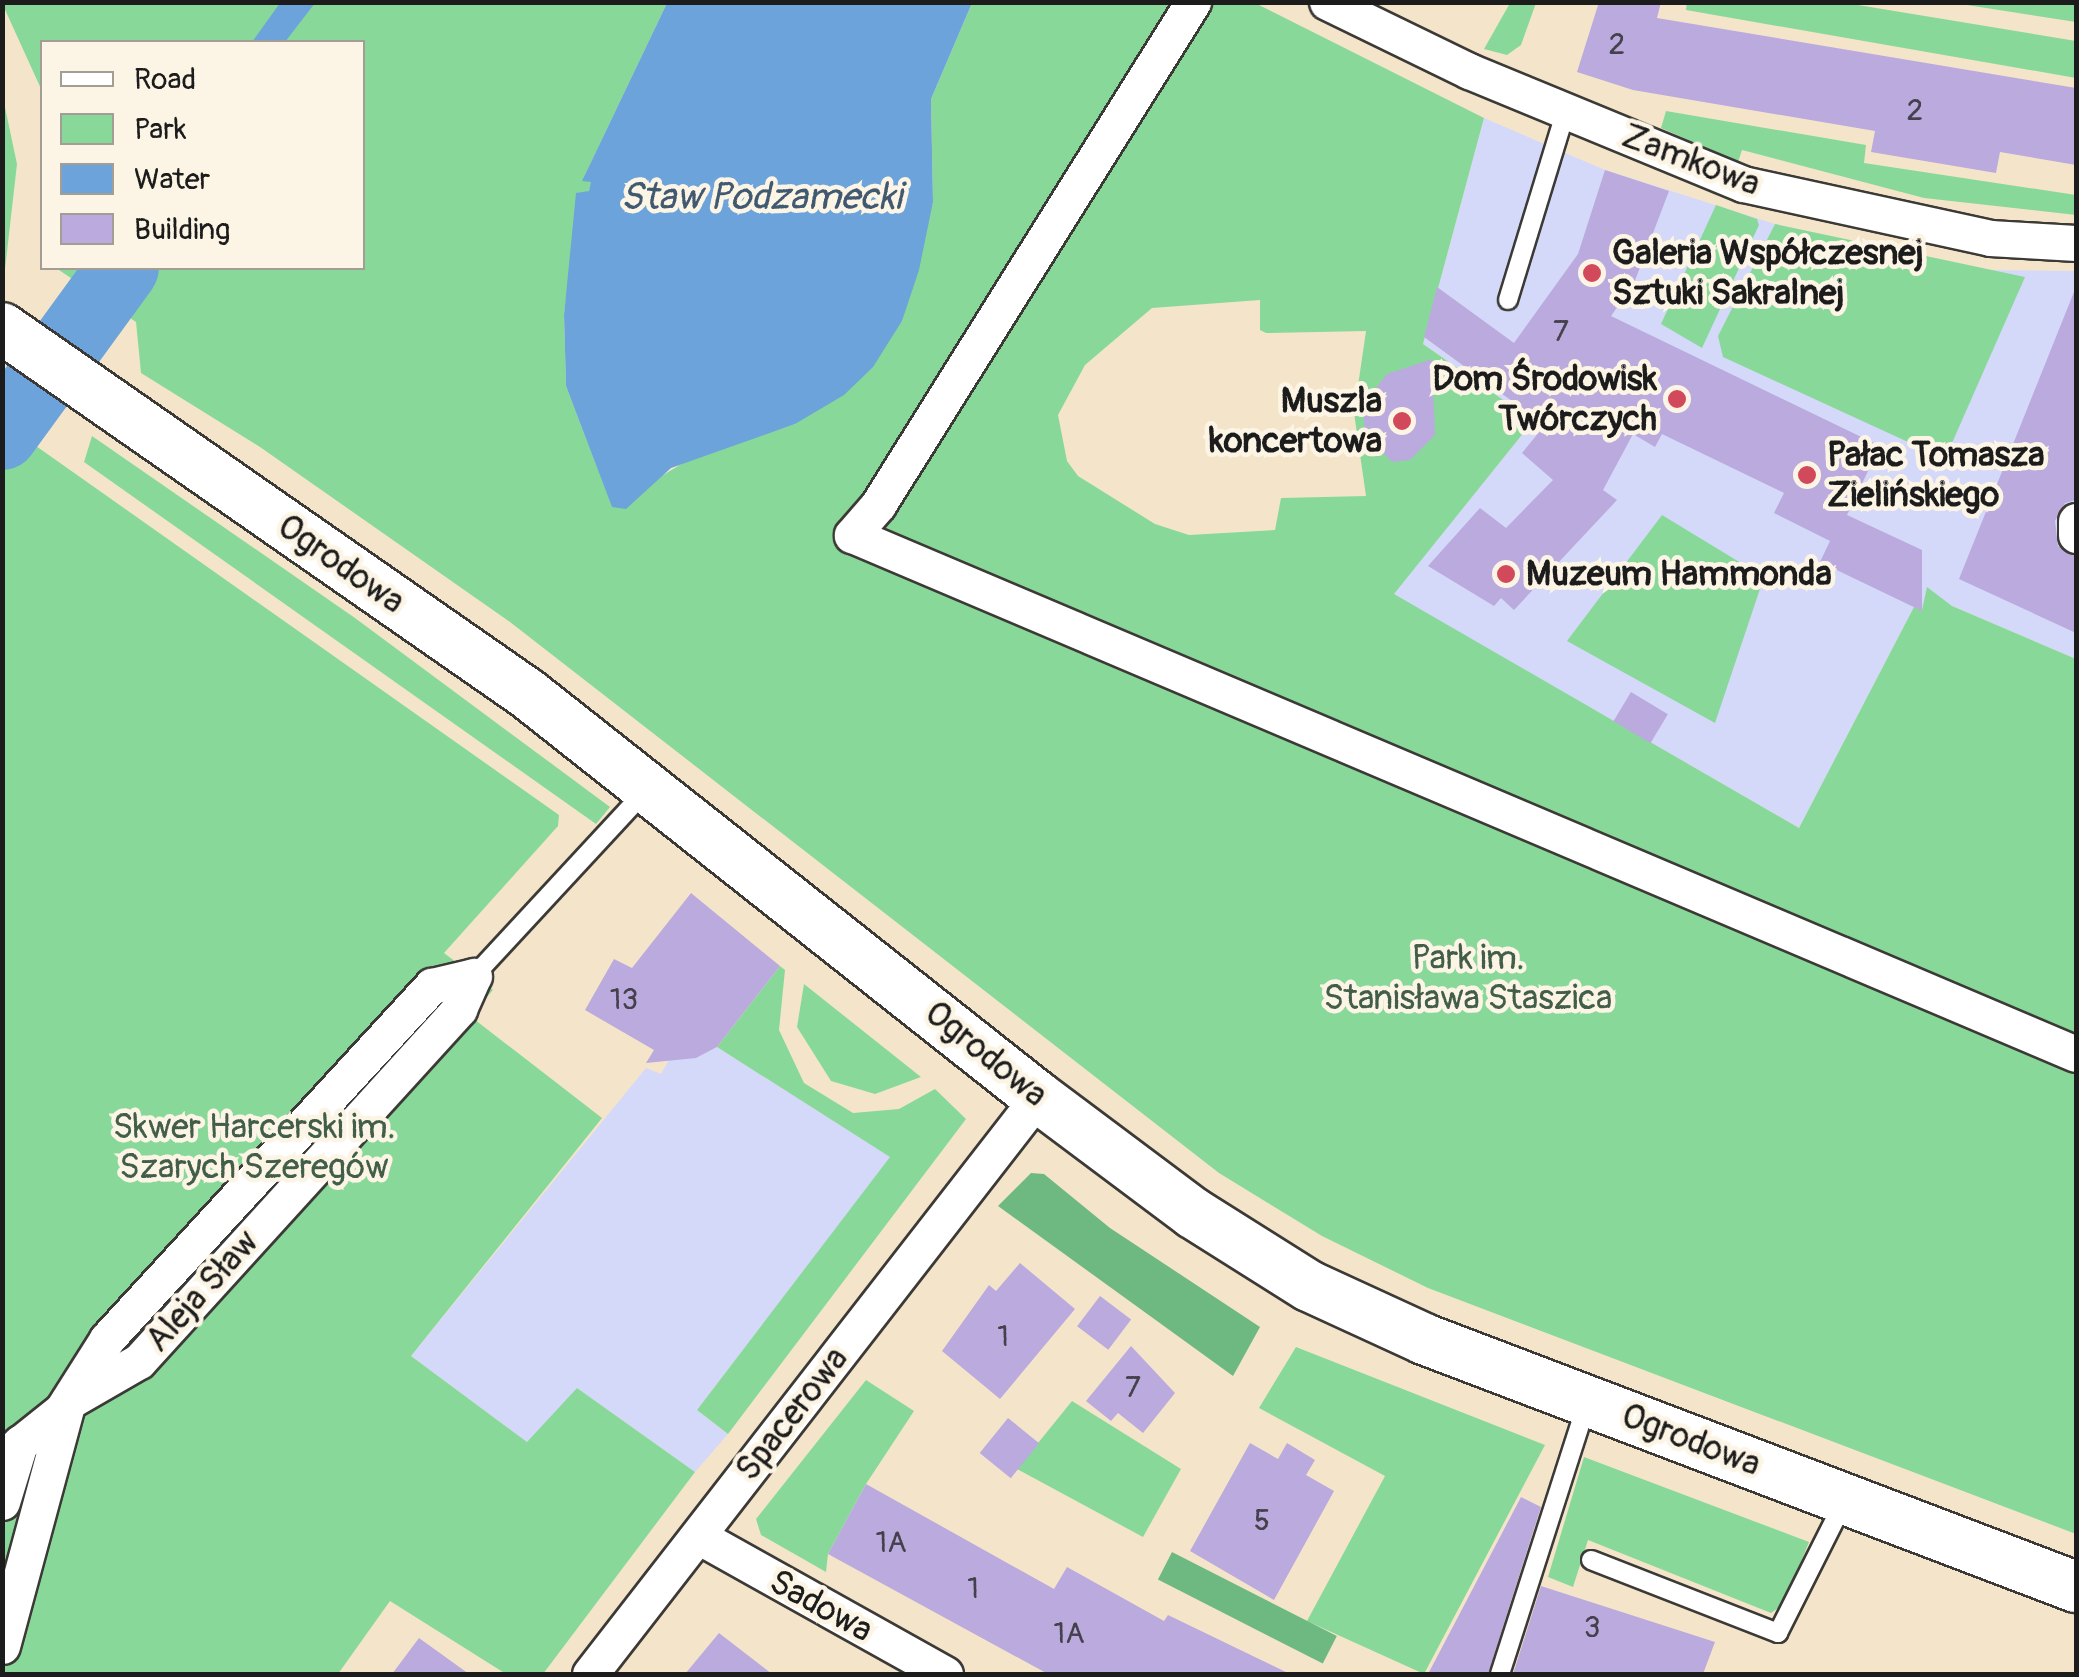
<!DOCTYPE html>
<meta charset="utf-8">
<style>
body{margin:0}
#map{position:relative;width:2079px;height:1677px;overflow:hidden;background:#f4e5ca;font-family:Pangolin,sans-serif}
div>[style]{position:absolute}
.built>*{inset:0;background:#d4d8f9}
.green>*{inset:0;background:#88d999}
.forest>*{inset:0;background:#6eb981;transform-origin:0 0}
.water>*{inset:0;background:#6ba3da}
.river>*{height:72px;margin:-36px;padding:0 36px;transform-origin:36px;border-radius:36px;background:#6ba3da}
.building>*{inset:0;background:#baaadd;transform-origin:0 0}
.roads{filter:drop-shadow(2px 0 #3c3a36) drop-shadow(-2px 0 #3c3a36) drop-shadow(0 2px #3c3a36) drop-shadow(0 -2px #3c3a36)}
.lane>*{height:18px;margin:-9px;padding:0 9px;transform-origin:9px;border-radius:9px;background:#fff}
.street>*{height:35px;margin:-17.5px;padding:0 17.5px;transform-origin:17.5px;border-radius:17.5px;background:#fff}
.secondary>*{height:50px;margin:-25px;padding:0 25px;transform-origin:25px;border-radius:25px;background:#fff}
.dots>*{width:28px;height:28px;translate:-50% -50%;box-sizing:border-box;border:5px solid #fcf5e5;border-radius:50%}
span{translate:-50% -50%;white-space:nowrap;text-align:center;line-height:1.15;-webkit-text-stroke:9px #fcf5e5;paint-order:stroke}
.number-label{font-size:30px;color:#44404c}
.number-label span{-webkit-text-stroke-width:0}
.street-label{font-size:35px;color:#1c1c1c}
.poi-label{font-size:35px;color:#1c1c1c;font-weight:700}
.left{translate:0 -50%;text-align:left}
.right{translate:-100% -50%;text-align:right}
.park-label{font-size:35px;color:#425e48}
.water-label{font-size:38px;color:#405971;font-style:italic}
.frame{position:absolute;inset:0;border:5px solid #1c1c1c;pointer-events:none}
.legend{position:absolute;left:40px;top:40px;width:325px;height:230px;box-sizing:border-box;background:#fcf5e5;border:2px solid #a29e95;margin:0;padding:12px 18px;list-style:none;font-size:30px;color:#1c1c1c}
.legend li{display:flex;align-items:center;gap:20px;height:50px}
.legend b{width:50px;border:2px solid #a29e95}
</style>
<div id="map">
<div class="built">
<div style="clip-path:polygon(1484px 118px,1605px 170px,1775px 224px,1984px 270px,2076px 271px,2076px 659px,1952px 606px,1927px 588px,1922px 610px,1913px 609px,1799px 828px,1393px 594px,1533px 421px,1423px 344px)"></div>
<div style="clip-path:polygon(717px 1047px,891px 1157px,697px 1410px,728px 1434px,695px 1472px,577px 1388px,528px 1443px,411px 1356px,646px 1068px,661px 1074px,670px 1058px,696px 1058px)"></div>
</div>
<div class="green">
<div style="clip-path:polygon(1687px 2px,1846px 3px,2076px 41px,2076px 78px,1686px 10px)"></div>
<div style="clip-path:polygon(evenodd,2px 3px,667px 3px,585px 175px,592px 181px,589px 191px,578px 196px,564px 315px,566px 386px,612px 506px,688px 460px,795px 424px,902px 321px,933px 202px,931px 99px,972px 3px,1255px 3px,1484px 118px,1423px 344px,1533px 421px,1394px 594px,1799px 828px,1914px 607px,1922px 610px,1927px 587px,1952px 606px,2076px 659px,2076px 1534px,1428px 1288px,1322px 1236px,1219px 1173px,510px 622px,260px 447px,141px 373px,136px 322px,56px 268px,362px 268px,362px 42px,42px 42px,42px 91px,2px 3px,1260px 300px,1260px 330px,1266px 333px,1366px 331px,1354px 413px,1366px 496px,1281px 498px,1275px 530px,1189px 535px,1155px 524px,1078px 476px,1067px 461px,1058px 415px,1085px 365px,1152px 308px,1260px 300px)"></div>
<div style="clip-path:polygon(1510px 3px,1536px 3px,1521px 45px,1507px 55px,1484px 49px)"></div>
<div style="clip-path:polygon(1954px 3px,2076px 3px,2076px 22px)"></div>
<div style="clip-path:polygon(2px 93px,17px 164px,5px 269px,2px 263px)"></div>
<div style="clip-path:polygon(1666px 111px,1866px 145px,1864px 163px,2076px 195px,2076px 215px,1924px 198px,1742px 150px,1738px 162px,1661px 128px)"></div>
<div style="clip-path:polygon(1716px 205px,1757px 219px,1759px 225px,1702px 348px,1661px 324px)"></div>
<div style="clip-path:polygon(1775px 224px,2025px 277px,1945px 459px,1723px 357px,1718px 336px)"></div>
<div style="clip-path:polygon(2px 422px,559px 815px,558px 826px,444px 953px,493px 990px,470px 1016px,602px 1118px,411px 1356px,527px 1442px,577px 1388px,695px 1472px,543px 1674px,506px 1674px,390px 1601px,338px 1674px,3px 1674px)"></div>
<div style="clip-path:polygon(92px 436px,355px 618px,610px 807px,596px 824px,84px 462px)"></div>
<div style="clip-path:polygon(1662px 515px,1764px 577px,1715px 723px,1567px 641px)"></div>
<div style="clip-path:polygon(780px 966px,785px 970px,779px 1030px,804px 1083px,853px 1113px,899px 1109px,935px 1089px,966px 1119px,728px 1434px,697px 1410px,890px 1157px,717px 1047px)"></div>
<div style="clip-path:polygon(804px 984px,921px 1077px,875px 1094px,831px 1081px,797px 1027px)"></div>
<div style="clip-path:polygon(1296px 1347px,1545px 1445px,1424px 1674px,1307px 1621px,1385px 1476px,1259px 1408px)"></div>
<div style="clip-path:polygon(866px 1380px,914px 1411px,866px 1484px,828px 1554px,826px 1572px,761px 1535px,756px 1519px)"></div>
<div style="clip-path:polygon(1072px 1401px,1181px 1469px,1143px 1537px,1017px 1469px)"></div>
<div style="clip-path:polygon(1584px 1457px,1809px 1542px,1784px 1604px,1771px 1613px,1588px 1540px,1573px 1587px,1548px 1577px)"></div>
</div>
<div class="forest">
<div style="clip-path:polygon(1031px 1173px,1044px 1174px,1110px 1228px,1260px 1327px,1233px 1376px,998px 1206px)"></div>
<div style="left:1172px;top:1552px;width:185px;height:31px;rotate:27deg"></div>
</div>
<div class="water">
<div style="clip-path:polygon(280px 3px,315px 3px,285px 42px,252px 42px)"></div>
<div style="clip-path:polygon(667px 3px,972px 3px,931px 99px,933px 202px,919px 270px,902px 321px,873px 367px,844px 395px,795px 424px,671px 468px,626px 509px,612px 507px,566px 386px,564px 315px,576px 193px,589px 191px,591px 182px,582px 181px)"></div>
<div style="clip-path:polygon(96px 268px,147px 268px,132px 291px,109px 305px,75px 281px)"></div>
</div>
<div class="river">
<div style="left:2px;top:434px;width:205px;rotate:-53.9deg"></div>
</div>
<div class="building">
<div style="clip-path:polygon(1599px 2px,1661px 2px,1657px 18px,2076px 88px,2076px 165px,2000px 152px,1996px 173px,1871px 152px,1875px 131px,1633px 90px,1577px 72px)"></div>
<div style="clip-path:polygon(1605px 170px,1669px 191px,1634px 283px,1611px 316px,1880px 446px,1847px 515px,1922px 550px,1922px 611px,1820px 562px,1830px 541px,1774px 513px,1784px 493px,1662px 434px,1655px 447px,1633px 434px,1603px 490px,1617px 500px,1514px 610px,1501px 598px,1494px 606px,1428px 566px,1480px 508px,1506px 528px,1553px 480px,1522px 453px,1545px 425px,1424px 337px,1437px 287px,1514px 343px,1578px 254px)"></div>
<div style="clip-path:polygon(2076px 287px,2076px 500px,2065px 503px,2055px 521px,2058px 546px,2076px 556px,2076px 633px,1959px 579px)"></div>
<div style="clip-path:polygon(1432px 359px,1435px 435px,1410px 460px,1392px 462px,1365px 434px,1363px 404px,1387px 374px)"></div>
<div style="left:1631px;top:692px;width:43px;height:34px;rotate:31deg"></div>
<div style="clip-path:polygon(691px 893px,780px 966px,717px 1047px,696px 1058px,646px 1063px,654px 1050px,585px 1010px,614px 959px,632px 968px)"></div>
<div style="clip-path:polygon(1020px 1263px,1075px 1309px,1000px 1399px,942px 1351px,989px 1285px,996px 1291px)"></div>
<div style="left:1100px;top:1296px;width:39px;height:38px;rotate:37deg"></div>
<div style="clip-path:polygon(1131px 1346px,1175px 1393px,1143px 1433px,1118px 1413px,1111px 1421px,1086px 1401px)"></div>
<div style="left:1008px;top:1418px;width:40px;height:45px;rotate:39deg"></div>
<div style="clip-path:polygon(1250px 1443px,1278px 1459px,1287px 1443px,1315px 1460px,1306px 1475px,1334px 1491px,1274px 1600px,1190px 1551px)"></div>
<div style="clip-path:polygon(866px 1484px,1054px 1589px,1067px 1567px,1164px 1621px,1168px 1615px,1290px 1674px,1048px 1674px,828px 1554px)"></div>
<div style="clip-path:polygon(1521px 1497px,1541px 1507px,1488px 1674px,1428px 1674px)"></div>
<div style="clip-path:polygon(1541px 1586px,1715px 1642px,1703px 1674px,1513px 1674px)"></div>
<div style="clip-path:polygon(719px 1633px,772px 1674px,685px 1674px)"></div>
<div style="clip-path:polygon(419px 1638px,469px 1674px,392px 1674px)"></div>
</div>
<div class="roads">
<div class="lane">
<div style="left:1508px;top:300px;width:199px;rotate:-73deg"></div>
<div style="left:474px;top:976px;width:255px;rotate:-47.2deg"></div>
<div style="left:1591px;top:1560px;width:201px;rotate:21.3deg"></div>
<div style="left:1778px;top:1633px;width:144px;rotate:-63.3deg"></div>
<div style="left:1500px;top:1674px;width:281px;rotate:-72.2deg"></div>
</div>
<div class="street">
<div style="left:1193px;top:2px;width:593px;rotate:122.06deg"></div>
<div style="left:878px;top:505px;width:40px;rotate:131deg"></div>
<div style="left:852px;top:535px;width:1329px;rotate:22.98deg"></div>
<div style="left:1327px;top:2px;width:158px;rotate:25.9deg"></div>
<div style="left:1469px;top:71px;width:296px;rotate:22.4deg"></div>
<div style="left:1743px;top:184px;width:253px;rotate:12.3deg"></div>
<div style="left:1990px;top:238px;width:86px;rotate:3.3deg"></div>
<div style="left:2076px;top:521px;width:14px;rotate:90deg"></div>
<div style="left:73px;top:1399px;width:76px;rotate:-29.9deg"></div>
<div style="left:139px;top:1361px;width:476px;rotate:-47.7deg"></div>
<div style="left:459px;top:1009px;width:36px;rotate:-66deg"></div>
<div style="left:2px;top:1458px;width:77px;rotate:-38.7deg"></div>
<div style="left:62px;top:1410px;width:84px;rotate:-57.6deg"></div>
<div style="left:107px;top:1339px;width:480px;rotate:-47.4deg"></div>
<div style="left:432px;top:986px;width:43px;rotate:-13.4deg"></div>
<div style="left:2px;top:1502px;width:62px;rotate:-73deg"></div>
<div style="left:698px;top:1536px;width:283px;rotate:29.2deg"></div>
<div style="left:2px;top:1646px;width:253px;rotate:-74.9deg"></div>
<div style="left:590px;top:1674px;width:731px;rotate:-52.17deg"></div>
</div>
<div class="secondary">
<div style="left:2px;top:328px;width:641px;rotate:34.83deg"></div>
<div style="left:528px;top:694px;width:650px;rotate:38.32deg"></div>
<div style="left:1038px;top:1097px;width:194px;rotate:36.8deg"></div>
<div style="left:1193px;top:1213px;width:137px;rotate:32.2deg"></div>
<div style="left:1309px;top:1286px;width:127px;rotate:24.7deg"></div>
<div style="left:1424px;top:1339px;width:698px;rotate:20.83deg"></div>
</div>
</div>
<div class="dots">
<div style="left:1592px;top:273px;background:#d1495b"></div>
<div style="left:1677px;top:399px;background:#d1495b"></div>
<div style="left:1402px;top:421px;background:#d1495b"></div>
<div style="left:1807px;top:475px;background:#d1495b"></div>
<div style="left:1506px;top:574px;background:#d1495b"></div>
</div>
<div class="number-label">
<span style="left:1617px;top:45px">2</span>
<span style="left:1915px;top:111px">2</span>
<span style="left:1561px;top:332px">7</span>
<span style="left:624px;top:1000px">13</span>
<span style="left:1003px;top:1337px">1</span>
<span style="left:1133px;top:1388px">7</span>
<span style="left:1262px;top:1521px">5</span>
<span style="left:891px;top:1543px">1A</span>
<span style="left:973px;top:1589px">1</span>
<span style="left:1592px;top:1628px">3</span>
<span style="left:1069px;top:1634px">1A</span>
</div>
<div class="street-label">
<span style="left:1691px;top:160px;rotate:21deg">Zamkowa</span>
<span style="left:341px;top:564px;rotate:35deg">Ogrodowa</span>
<span style="left:986px;top:1054px;rotate:39deg">Ogrodowa</span>
<span style="left:202px;top:1291px;rotate:-48deg">Aleja Sław</span>
<span style="left:792px;top:1414px;rotate:-52deg">Spacerowa</span>
<span style="left:1691px;top:1440px;rotate:21deg">Ogrodowa</span>
<span style="left:821px;top:1606px;rotate:29deg">Sadowa</span>
</div>
<div class="poi-label">
<span class="left" style="left:1612px;top:273px">Galeria Współczesnej<br>Sztuki Sakralnej</span>
<span class="right" style="left:1657px;top:399px">Dom Środowisk<br>Twórczych</span>
<span class="right" style="left:1382px;top:421px">Muszla<br>koncertowa</span>
<span class="left" style="left:1827px;top:475px">Pałac Tomasza<br>Zielińskiego</span>
<span class="left" style="left:1526px;top:574px">Muzeum Hammonda</span>
</div>
<div class="park-label">
<span style="left:1468px;top:978px">Park im.<br>Stanisława Staszica</span>
<span style="left:254px;top:1147px">Skwer Harcerski im.<br>Szarych Szeregów</span>
</div>
<div class="water-label">
<span style="left:761px;top:198px">Staw Podzamecki</span>
</div>
<div class="frame"></div>
<ul class="legend">
<li><b style="height:12px;background:#fff"></b>Road</li>
<li><b style="height:28px;background:#88d999"></b>Park</li>
<li><b style="height:28px;background:#6ba3da"></b>Water</li>
<li><b style="height:28px;background:#baaadd"></b>Building</li>
</ul>
</div>
